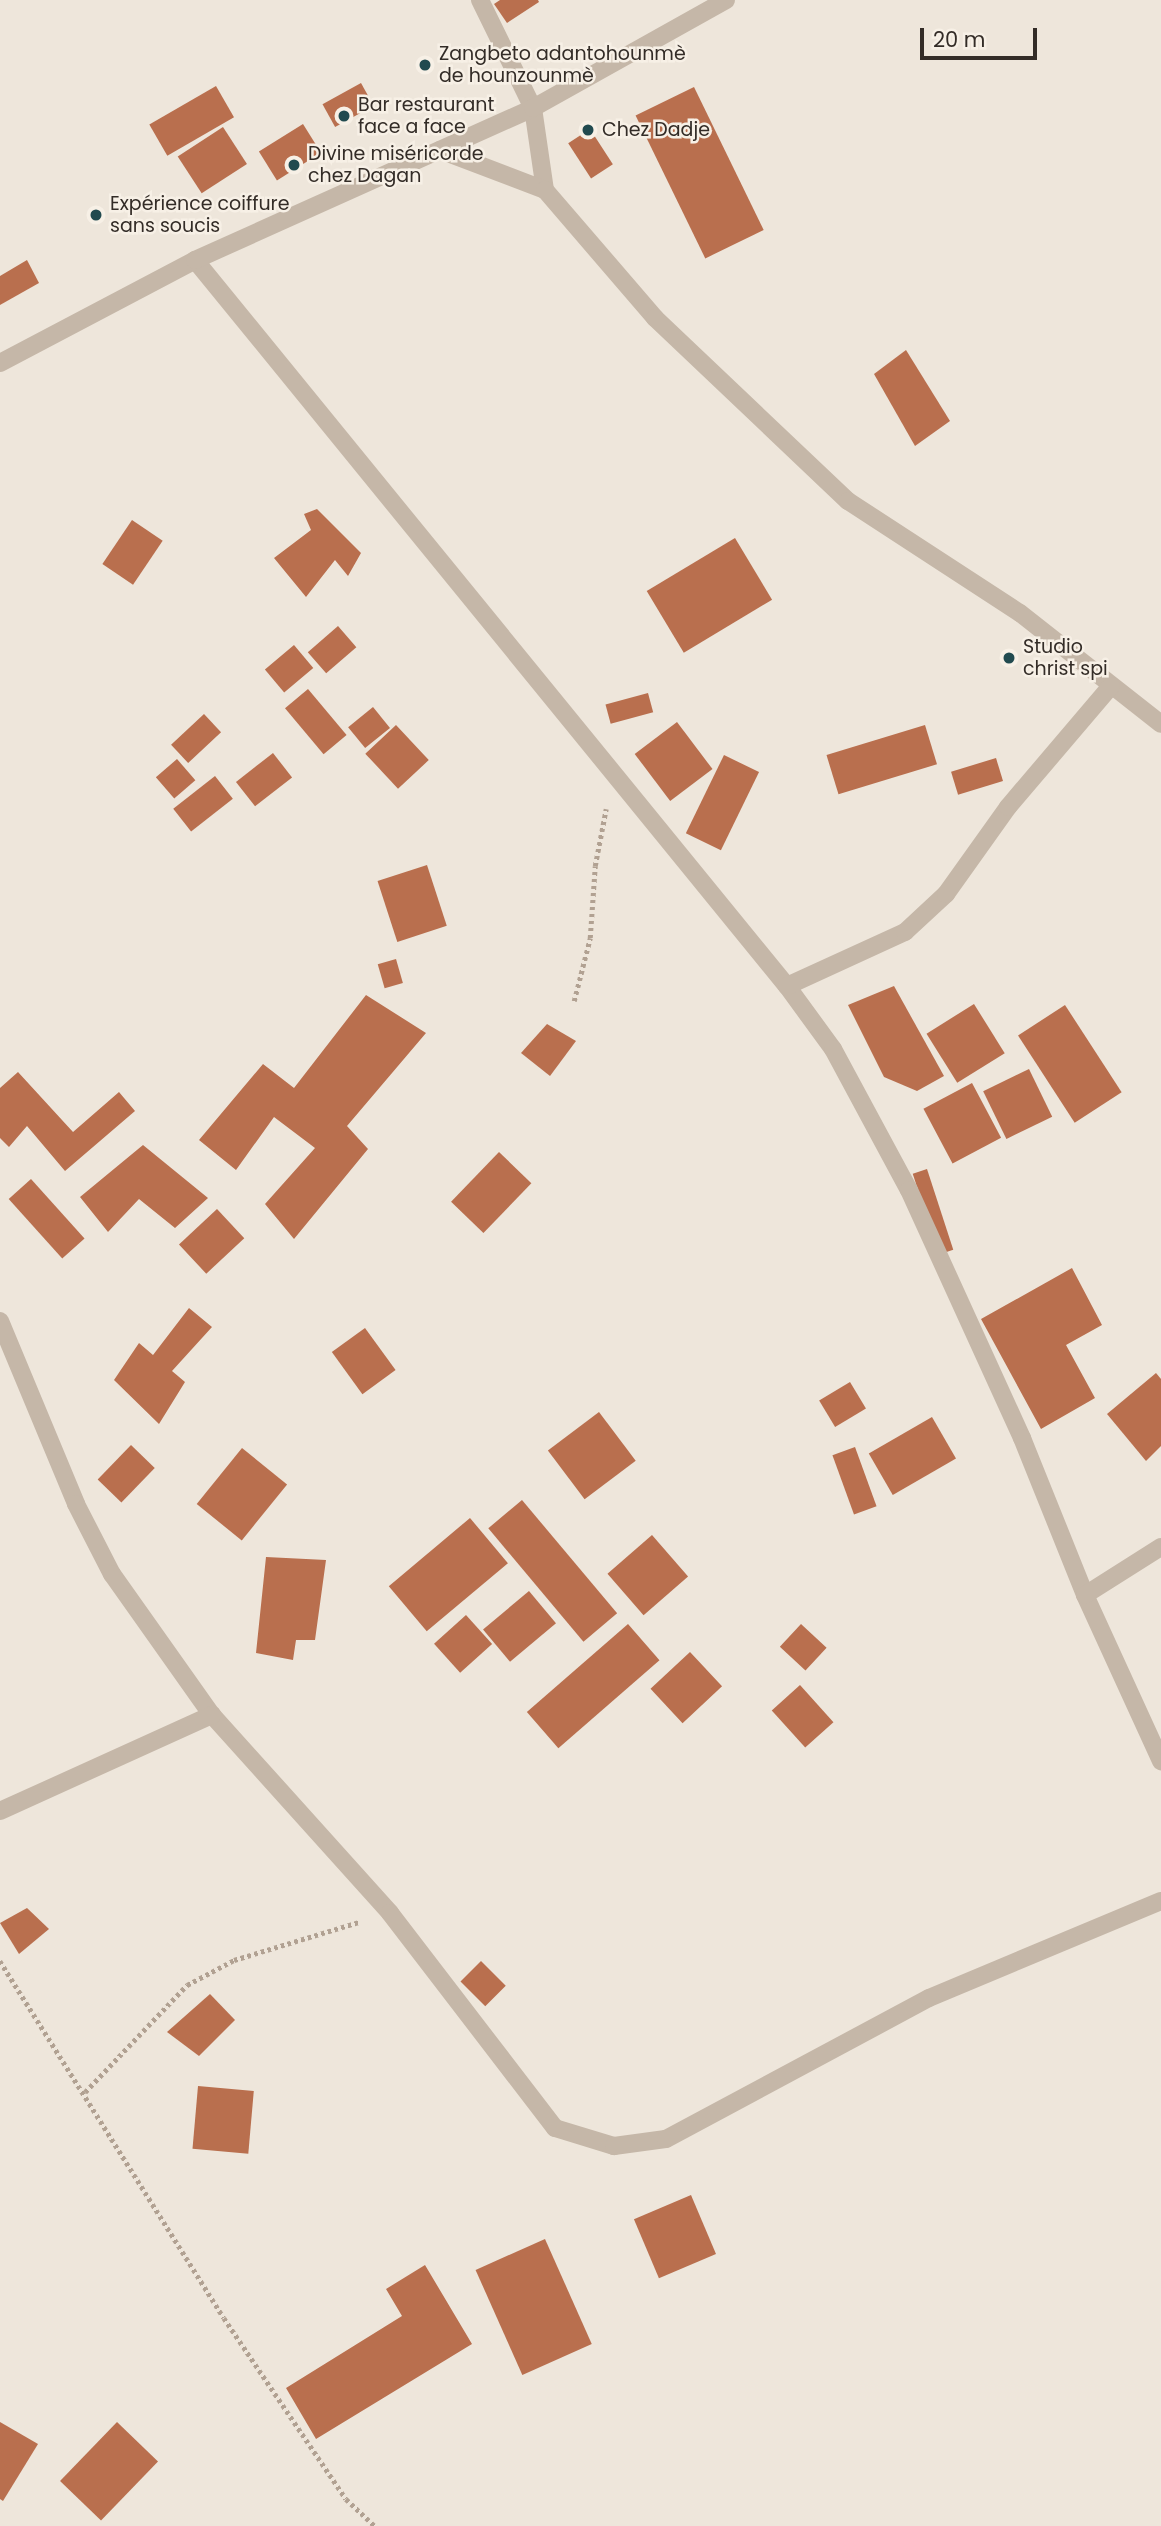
<!DOCTYPE html>
<meta charset="utf-8">
<style>
body{margin:0}
#map{position:relative;width:1161px;height:2526px;overflow:hidden;background:#eee6db;font-family:Poppins,sans-serif}
div>[style]{position:absolute}
.building>*{inset:0;background:#b96f4e;transform-origin:0 0}
.path>*{height:4.5px;margin-top:-2.25px;transform-origin:0;background:repeating-linear-gradient(90deg,#b1a192 0 3.5px,transparent 0 7px)}
.minor>*{height:18px;margin:-9px;padding:0 9px;transform-origin:9px;border-radius:9px;background:#c5b7a8}
.dots>*{width:19px;height:19px;translate:-50% -50%;box-sizing:border-box;border:4px solid #f7f0e6;border-radius:50%}
span{translate:-50% -50%;white-space:nowrap;text-align:center;line-height:1.15;-webkit-text-stroke:5px #f7f0e6;paint-order:stroke}
.poi-label{font-size:19px;color:#332c27}
.left{translate:0 -50%;text-align:left}
.scale{position:absolute;left:920px;top:28px;width:117px;height:32px;box-sizing:border-box;border:4px solid #332c27;border-top:0;padding-left:9px;font-size:21px;line-height:24px;white-space:nowrap;color:#332c27;-webkit-text-stroke:5px #f7f0e6;paint-order:stroke}
</style>
<div id="map">
<div class="building">
<div style="clip-path:polygon(500px 0,538px 0,539px 2px,507px 23px,494px 4px)"></div>
<div style="left:361px;top:83px;width:26px;height:44px;rotate:61deg"></div>
<div style="left:216px;top:86px;width:36px;height:77px;rotate:60deg"></div>
<div style="left:694px;top:87px;width:159px;height:65px;rotate:64deg"></div>
<div style="left:303px;top:124px;width:34px;height:52px;rotate:58deg"></div>
<div style="left:223px;top:127px;width:44px;height:54px;rotate:57deg"></div>
<div style="left:590px;top:129px;width:42px;height:26px;rotate:57deg"></div>
<div style="clip-path:polygon(27px 260px,39px 283px,0 305px,0 276px)"></div>
<div style="clip-path:polygon(906px 350px,950px 421px,915px 446px,874px 374px)"></div>
<div style="clip-path:polygon(317px 509px,361px 553px,348px 576px,335px 560px,306px 597px,274px 558px,311px 530px,304px 514px)"></div>
<div style="left:132px;top:520px;width:37px;height:53px;rotate:34deg"></div>
<div style="left:735px;top:538px;width:72px;height:103px;rotate:59deg"></div>
<div style="left:338px;top:626px;width:28px;height:40px;rotate:49deg"></div>
<div style="left:294px;top:645px;width:30px;height:38px;rotate:50deg"></div>
<div style="left:308px;top:689px;width:60px;height:30px;rotate:50deg"></div>
<div style="left:648px;top:693px;width:20px;height:44px;rotate:75deg"></div>
<div style="left:373px;top:707px;width:27px;height:32px;rotate:51deg"></div>
<div style="left:204px;top:714px;width:25px;height:45px;rotate:47deg"></div>
<div style="left:677px;top:722px;width:59px;height:53px;rotate:53deg"></div>
<div style="left:396px;top:725px;width:48px;height:42px;rotate:47deg"></div>
<div style="left:925px;top:725px;width:41px;height:103px;rotate:73deg"></div>
<div style="left:273px;top:753px;width:31px;height:47px;rotate:52deg"></div>
<div style="left:724px;top:755px;width:39px;height:87px;rotate:26deg"></div>
<div style="left:996px;top:758px;width:24px;height:47px;rotate:73deg"></div>
<div style="left:177px;top:759px;width:28px;height:28px;rotate:49deg"></div>
<div style="left:215px;top:776px;width:29px;height:53px;rotate:52deg"></div>
<div style="left:427px;top:865px;width:64px;height:52px;rotate:72deg"></div>
<div style="left:396px;top:959px;width:25px;height:19px;rotate:74deg"></div>
<div style="clip-path:polygon(894px 986px,944px 1076px,917px 1091px,884px 1077px,848px 1005px)"></div>
<div style="clip-path:polygon(366px 995px,426px 1033px,347px 1126px,368px 1149px,294px 1239px,265px 1204px,315px 1148px,274px 1117px,236px 1170px,199px 1140px,263px 1064px,294px 1088px)"></div>
<div style="left:974px;top:1004px;width:58px;height:56px;rotate:58deg"></div>
<div style="left:1065px;top:1005px;width:104px;height:56px;rotate:57deg"></div>
<div style="clip-path:polygon(547px 1024px,576px 1041px,550px 1076px,521px 1053px)"></div>
<div style="left:1029px;top:1069px;width:53px;height:51px;rotate:64deg"></div>
<div style="clip-path:polygon(18px 1072px,73px 1132px,119px 1092px,135px 1111px,65px 1171px,27px 1126px,9px 1147px,0 1138px,0 1088px)"></div>
<div style="left:972px;top:1083px;width:62px;height:55px;rotate:62deg"></div>
<div style="clip-path:polygon(143px 1145px,208px 1198px,175px 1228px,139px 1199px,108px 1232px,80px 1197px)"></div>
<div style="left:499px;top:1152px;width:45px;height:69px;rotate:44deg"></div>
<div style="left:927px;top:1169px;width:85px;height:15px;rotate:72deg"></div>
<div style="left:31px;top:1179px;width:80px;height:30px;rotate:48deg"></div>
<div style="left:217px;top:1209px;width:40px;height:52px;rotate:47deg"></div>
<div style="clip-path:polygon(1072px 1268px,1102px 1325px,1066px 1345px,1095px 1398px,1041px 1429px,981px 1319px)"></div>
<div style="clip-path:polygon(189px 1308px,212px 1327px,172px 1371px,185px 1382px,159px 1424px,114px 1380px,139px 1343px,153px 1355px)"></div>
<div style="left:365px;top:1328px;width:52px;height:41px;rotate:54deg"></div>
<div style="clip-path:polygon(1156px 1373px,1161px 1379px,1161px 1446px,1146px 1461px,1107px 1414px)"></div>
<div style="left:850px;top:1382px;width:31px;height:36px;rotate:59deg"></div>
<div style="left:599px;top:1412px;width:61px;height:64px;rotate:53deg"></div>
<div style="left:932px;top:1417px;width:48px;height:73px;rotate:60deg"></div>
<div style="left:131px;top:1445px;width:33px;height:48px;rotate:44deg"></div>
<div style="left:855px;top:1447px;width:63px;height:24px;rotate:70deg"></div>
<div style="left:242px;top:1448px;width:58px;height:72px;rotate:39deg"></div>
<div style="left:522px;top:1500px;width:148px;height:44px;rotate:50deg"></div>
<div style="left:470px;top:1518px;width:59px;height:106px;rotate:50deg"></div>
<div style="left:652px;top:1535px;width:55px;height:59px;rotate:49deg"></div>
<div style="clip-path:polygon(266px 1557px,326px 1560px,315px 1640px,296px 1640px,293px 1660px,256px 1653px)"></div>
<div style="left:529px;top:1591px;width:42px;height:60px;rotate:50deg"></div>
<div style="left:466px;top:1615px;width:39px;height:43px;rotate:48deg"></div>
<div style="left:628px;top:1624px;width:48px;height:134px;rotate:49deg"></div>
<div style="left:801px;top:1624px;width:35px;height:31px;rotate:43deg"></div>
<div style="left:690px;top:1652px;width:47px;height:54px;rotate:47deg"></div>
<div style="left:800px;top:1685px;width:50px;height:38px;rotate:48deg"></div>
<div style="clip-path:polygon(27px 1908px,49px 1929px,19px 1954px,0 1923px)"></div>
<div style="left:481px;top:1961px;width:35px;height:29px;rotate:45deg"></div>
<div style="clip-path:polygon(210px 1994px,235px 2020px,199px 2056px,167px 2032px)"></div>
<div style="left:198px;top:2086px;width:56px;height:63px;rotate:5deg"></div>
<div style="left:691px;top:2195px;width:64px;height:62px;rotate:67deg"></div>
<div style="left:545px;top:2239px;width:115px;height:76px;rotate:66deg"></div>
<div style="clip-path:polygon(425px 2265px,472px 2344px,316px 2439px,286px 2388px,402px 2316px,386px 2289px)"></div>
<div style="clip-path:polygon(0 2422px,38px 2444px,3px 2501px,0 2499px)"></div>
<div style="left:117px;top:2422px;width:57px;height:82px;rotate:44deg"></div>
</div>
<div class="path">
<div style="left:574px;top:1001px;width:65px;rotate:-75.7deg"></div>
<div style="left:590px;top:938px;width:72px;rotate:-86deg"></div>
<div style="left:595px;top:866px;width:58px;rotate:-79.1deg"></div>
<div style="left:0;top:1961px;width:421px;rotate:57.9deg"></div>
<div style="left:224px;top:2318px;width:218px;rotate:56deg"></div>
<div style="left:346px;top:2499px;width:40px;rotate:43deg"></div>
<div style="left:85px;top:2092px;width:148px;rotate:-46.4deg"></div>
<div style="left:187px;top:1985px;width:53px;rotate:-28deg"></div>
<div style="left:234px;top:1960px;width:131px;rotate:-16.9deg"></div>
</div>
<div class="minor">
<div style="left:480px;top:0;width:120px;rotate:63.9deg"></div>
<div style="left:533px;top:108px;width:83px;rotate:81.7deg"></div>
<div style="left:440px;top:150px;width:112px;rotate:20.9deg"></div>
<div style="left:545px;top:190px;width:169px;rotate:49.3deg"></div>
<div style="left:655px;top:318px;width:266px;rotate:43.5deg"></div>
<div style="left:848px;top:501px;width:205px;rotate:33.1deg"></div>
<div style="left:1020px;top:613px;width:179px;rotate:38.2deg"></div>
<div style="left:195px;top:260px;width:937px;rotate:50.81deg"></div>
<div style="left:787px;top:986px;width:78px;rotate:53.9deg"></div>
<div style="left:833px;top:1049px;width:160px;rotate:61.7deg"></div>
<div style="left:909px;top:1190px;width:273px;rotate:65.5deg"></div>
<div style="left:1022px;top:1438px;width:169px;rotate:68.1deg"></div>
<div style="left:1085px;top:1595px;width:183px;rotate:65.4deg"></div>
<div style="left:0;top:363px;width:221px;rotate:-27.8deg"></div>
<div style="left:195px;top:260px;width:371px;rotate:-24.2deg"></div>
<div style="left:533px;top:108px;width:221px;rotate:-29.2deg"></div>
<div style="left:787px;top:986px;width:130px;rotate:-24.6deg"></div>
<div style="left:905px;top:932px;width:56px;rotate:-42.8deg"></div>
<div style="left:946px;top:894px;width:107px;rotate:-54.5deg"></div>
<div style="left:1008px;top:807px;width:159px;rotate:-49.6deg"></div>
<div style="left:0;top:1321px;width:198px;rotate:67.4deg"></div>
<div style="left:76px;top:1504px;width:79px;rotate:62.8deg"></div>
<div style="left:112px;top:1574px;width:173px;rotate:54.7deg"></div>
<div style="left:212px;top:1715px;width:266px;rotate:48deg"></div>
<div style="left:390px;top:1913px;width:271px;rotate:52.5deg"></div>
<div style="left:555px;top:2128px;width:62px;rotate:17deg"></div>
<div style="left:614px;top:2146px;width:52px;rotate:-7.7deg"></div>
<div style="left:666px;top:2139px;width:298px;rotate:-28.2deg"></div>
<div style="left:929px;top:1998px;width:251px;rotate:-22.7deg"></div>
<div style="left:1085px;top:1595px;width:90px;rotate:-32.3deg"></div>
<div style="left:0;top:1811px;width:233px;rotate:-24.4deg"></div>
</div>
<div class="dots">
<div style="left:425px;top:65px;background:#214a4f"></div>
<div style="left:344px;top:116px;background:#214a4f"></div>
<div style="left:588px;top:130px;background:#214a4f"></div>
<div style="left:294px;top:165px;background:#214a4f"></div>
<div style="left:96px;top:215px;background:#214a4f"></div>
<div style="left:1009px;top:658px;background:#214a4f"></div>
</div>
<div class="poi-label">
<span class="left" style="left:439px;top:65px">Zangbeto adantohounmè<br>de hounzounmè</span>
<span class="left" style="left:358px;top:116px">Bar restaurant<br>face a face</span>
<span class="left" style="left:602px;top:130px">Chez Dadje</span>
<span class="left" style="left:308px;top:165px">Divine miséricorde<br>chez Dagan</span>
<span class="left" style="left:110px;top:215px">Expérience coiffure<br>sans soucis</span>
<span class="left" style="left:1023px;top:658px">Studio<br>christ spi</span>
</div>
<div class="scale">20 m</div>
</div>
